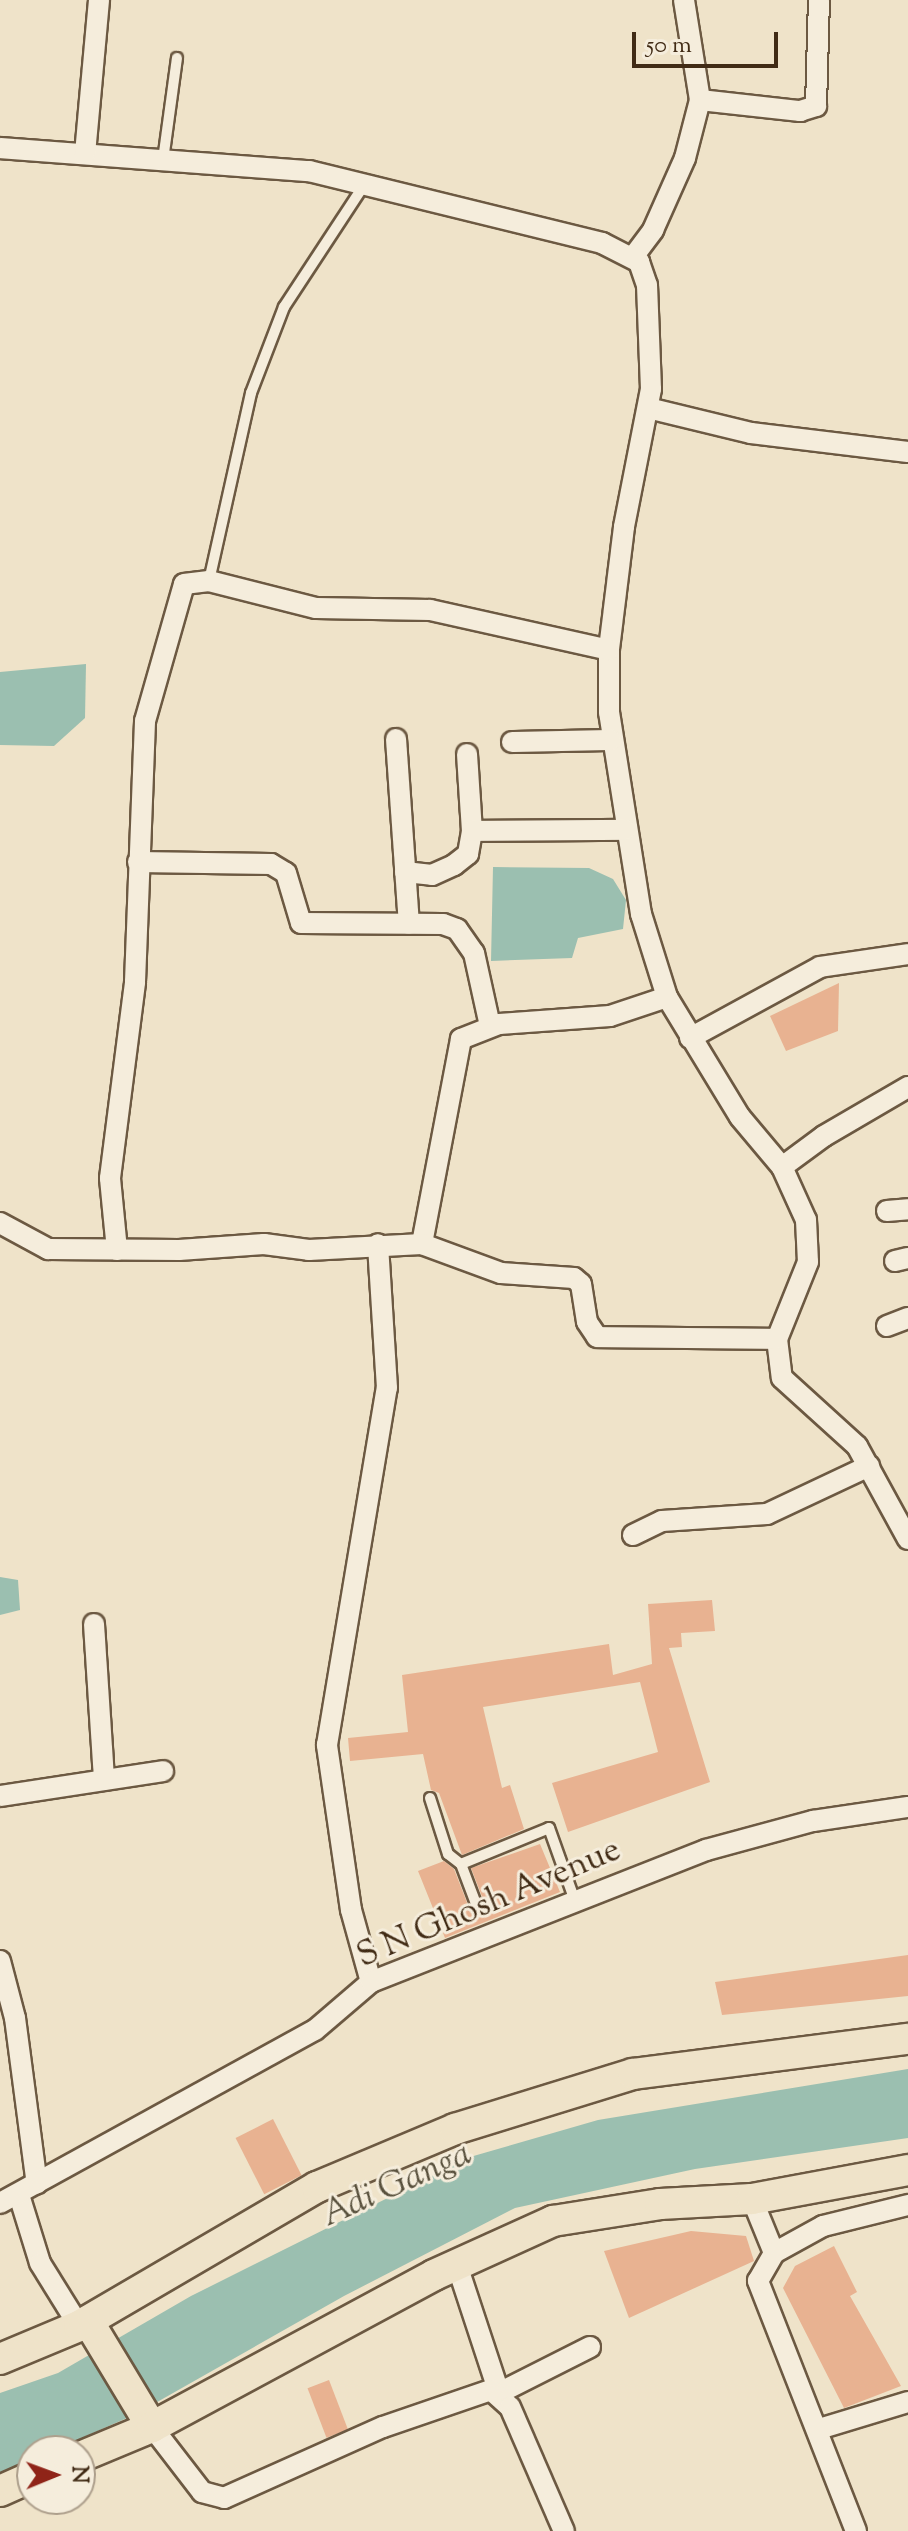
<!DOCTYPE html>
<style>
body{margin:0}
#map{position:relative;width:908px;height:2531px;overflow:hidden;background:#efe3c9;font-family:"Sorts Mill Goudy",serif}
div>[style]{position:absolute}
.water>*{inset:0;background:#9bbfb0}
.building>*{inset:0;background:#e8b291;transform-origin:0 0}
.roads{filter:drop-shadow(2px 0 #6c5942) drop-shadow(-2px 0 #6c5942) drop-shadow(0 2px #6c5942) drop-shadow(0 -2px #6c5942)}
.service>*{height:10px;margin:-5px;padding:0 5px;transform-origin:5px;border-radius:5px;background:#f5eddc}
.minor>*{height:20px;margin:-10px;padding:0 10px;transform-origin:10px;border-radius:10px;background:#f5eddc}
.primary>*{height:30px;margin:-15px;padding:0 15px;transform-origin:15px;border-radius:15px;background:#efe3c9}
span{translate:-50% -50%;white-space:nowrap;text-align:center;line-height:1.15;-webkit-text-stroke:6px #f5eddc;paint-order:stroke}
.street-label{font-size:34px;color:#412b15}
.water-label{font-size:36px;color:#58503c;font-style:italic}
.north{position:absolute;left:16px;top:2435px;width:80px;height:80px;box-sizing:border-box;background:#f5eddc;border:2px solid #ad9f8c;border-radius:50%;rotate:89deg;font-size:22px;font-weight:700;line-height:32px;text-align:center;color:#412b15}
.north::after{content:'';display:block;margin:auto;width:28px;height:36px;background:#8f2418;clip-path:polygon(50% 0,100% 100%,50% 72%,0 100%)}
.scale{position:absolute;left:632px;top:32px;width:146px;height:36px;box-sizing:border-box;border:4px solid #412b15;border-top:0;padding-left:10px;font-size:24px;line-height:28px;white-space:nowrap;color:#412b15;-webkit-text-stroke:6px #f5eddc;paint-order:stroke}
</style>
<div id="map">
<div class="water">
<div style="clip-path:polygon(86px 664px,85px 718px,54px 746px,0 745px,0 672px)"></div>
<div style="clip-path:polygon(493px 867px,589px 868px,613px 879px,626px 900px,623px 929px,578px 938px,572px 958px,491px 961px)"></div>
<div style="clip-path:polygon(0 1577px,18px 1580px,20px 1610px,0 1615px)"></div>
<div style="clip-path:polygon(908px 2069px,908px 2138px,695px 2169px,515px 2208px,344px 2296px,136px 2414px,52px 2451px,32px 2451px,32px 2460px,0 2474px,0 2393px,58px 2373px,191px 2296px,470px 2157px,598px 2120px)"></div>
</div>
<div class="building">
<div style="clip-path:polygon(839px 983px,838px 1031px,786px 1051px,770px 1016px)"></div>
<div style="clip-path:polygon(712px 1600px,715px 1631px,681px 1633px,682px 1647px,669px 1648px,710px 1782px,568px 1832px,552px 1783px,658px 1752px,640px 1682px,483px 1707px,502px 1788px,510px 1785px,524px 1829px,462px 1855px,439px 1793px,431px 1790px,423px 1754px,350px 1761px,348px 1738px,408px 1732px,402px 1675px,609px 1644px,613px 1675px,652px 1664px,648px 1604px)"></div>
<div style="clip-path:polygon(540px 1844px,560px 1892px,445px 1938px,418px 1871px,444px 1861px,454px 1869px,471px 1913px,480px 1917px,486px 1907px,471px 1868px)"></div>
<div style="clip-path:polygon(908px 1955px,908px 1996px,722px 2015px,715px 1982px)"></div>
<div style="left:273px;top:2119px;width:63px;height:42px;rotate:63deg"></div>
<div style="clip-path:polygon(691px 2231px,746px 2236px,754px 2261px,629px 2318px,604px 2251px)"></div>
<div style="clip-path:polygon(834px 2246px,857px 2292px,850px 2296px,901px 2386px,844px 2408px,783px 2288px,795px 2266px)"></div>
<div style="left:329px;top:2380px;width:53px;height:23px;rotate:69deg"></div>
</div>
<div class="roads">
<div class="service">
<div style="left:163px;top:160px;width:103px;rotate:-82.2deg"></div>
<div style="left:209px;top:581px;width:193px;rotate:-77.4deg"></div>
<div style="left:251px;top:393px;width:92px;rotate:-69deg"></div>
<div style="left:284px;top:307px;width:146px;rotate:-56.7deg"></div>
<div style="left:430px;top:1798px;width:59px;rotate:72.2deg"></div>
<div style="left:448px;top:1854px;width:16px;rotate:38deg"></div>
<div style="left:461px;top:1864px;width:95px;rotate:-22.2deg"></div>
<div style="left:549px;top:1828px;width:77px;rotate:70.4deg"></div>
<div style="left:461px;top:1864px;width:48px;rotate:69.3deg"></div>
</div>
<div class="minor">
<div style="left:700px;top:100px;width:101px;rotate:6.3deg"></div>
<div style="left:800px;top:111px;width:17px;rotate:-17deg"></div>
<div style="left:816px;top:106px;width:106px;rotate:-88.4deg"></div>
<div style="left:0;top:148px;width:310px;rotate:4.3deg"></div>
<div style="left:309px;top:171px;width:302px;rotate:13.8deg"></div>
<div style="left:602px;top:243px;width:42px;rotate:27.2deg"></div>
<div style="left:639px;top:262px;width:24px;rotate:71deg"></div>
<div style="left:647px;top:285px;width:104px;rotate:87.8deg"></div>
<div style="left:651px;top:389px;width:141px;rotate:101.1deg"></div>
<div style="left:624px;top:527px;width:124px;rotate:97deg"></div>
<div style="left:609px;top:650px;width:62px;rotate:90deg"></div>
<div style="left:609px;top:712px;width:205px;rotate:81deg"></div>
<div style="left:641px;top:914px;width:87px;rotate:72.6deg"></div>
<div style="left:667px;top:997px;width:140px;rotate:58.7deg"></div>
<div style="left:740px;top:1117px;width:65px;rotate:50deg"></div>
<div style="left:782px;top:1167px;width:58px;rotate:65.6deg"></div>
<div style="left:806px;top:1220px;width:42px;rotate:87.3deg"></div>
<div style="left:808px;top:1262px;width:83px;rotate:111.9deg"></div>
<div style="left:777px;top:1339px;width:39px;rotate:83deg"></div>
<div style="left:782px;top:1378px;width:101px;rotate:42.2deg"></div>
<div style="left:857px;top:1446px;width:106px;rotate:61.3deg"></div>
<div style="left:85px;top:154px;width:155px;rotate:-84.8deg"></div>
<div style="left:633px;top:257px;width:34px;rotate:-53deg"></div>
<div style="left:653px;top:230px;width:79px;rotate:-66deg"></div>
<div style="left:685px;top:158px;width:60px;rotate:-75.5deg"></div>
<div style="left:700px;top:100px;width:101px;rotate:-99.1deg"></div>
<div style="left:648px;top:408px;width:106px;rotate:13.6deg"></div>
<div style="left:751px;top:433px;width:158px;rotate:6.9deg"></div>
<div style="left:396px;top:739px;width:185px;rotate:86deg"></div>
<div style="left:512px;top:742px;width:99px;rotate:-1.2deg"></div>
<div style="left:467px;top:754px;width:77px;rotate:86.3deg"></div>
<div style="left:138px;top:862px;width:133px;rotate:0.9deg"></div>
<div style="left:271px;top:864px;width:17px;rotate:31deg"></div>
<div style="left:286px;top:873px;width:52px;rotate:73.3deg"></div>
<div style="left:301px;top:923px;width:142px;rotate:0.4deg"></div>
<div style="left:443px;top:924px;width:15px;rotate:20deg"></div>
<div style="left:457px;top:929px;width:29px;rotate:55deg"></div>
<div style="left:474px;top:953px;width:75px;rotate:77.6deg"></div>
<div style="left:405px;top:872px;width:27px;rotate:6deg"></div>
<div style="left:432px;top:875px;width:24px;rotate:-24deg"></div>
<div style="left:454px;top:865px;width:18px;rotate:-38deg"></div>
<div style="left:468px;top:854px;width:23px;rotate:-80deg"></div>
<div style="left:472px;top:831px;width:153px;rotate:-0.4deg"></div>
<div style="left:667px;top:997px;width:60px;rotate:161.6deg"></div>
<div style="left:610px;top:1016px;width:111px;rotate:175.9deg"></div>
<div style="left:499px;top:1024px;width:41px;rotate:158.5deg"></div>
<div style="left:461px;top:1039px;width:209px;rotate:100.8deg"></div>
<div style="left:422px;top:1244px;width:84px;rotate:20.2deg"></div>
<div style="left:501px;top:1273px;width:73px;rotate:3.9deg"></div>
<div style="left:574px;top:1278px;width:9px;rotate:41deg"></div>
<div style="left:581px;top:1284px;width:38px;rotate:81deg"></div>
<div style="left:587px;top:1322px;width:18px;rotate:56deg"></div>
<div style="left:597px;top:1337px;width:180px;rotate:0.6deg"></div>
<div style="left:690px;top:1038px;width:148px;rotate:-28.6deg"></div>
<div style="left:820px;top:967px;width:89px;rotate:-8.4deg"></div>
<div style="left:782px;top:1167px;width:52px;rotate:-36.4deg"></div>
<div style="left:824px;top:1136px;width:97px;rotate:-30.3deg"></div>
<div style="left:887px;top:1211px;width:21px;rotate:-5deg"></div>
<div style="left:0;top:1223px;width:55px;rotate:28.4deg"></div>
<div style="left:48px;top:1249px;width:131px;rotate:0.4deg"></div>
<div style="left:179px;top:1250px;width:85px;rotate:-4deg"></div>
<div style="left:264px;top:1244px;width:45px;rotate:7.6deg"></div>
<div style="left:309px;top:1250px;width:113px;rotate:-3deg"></div>
<div style="left:117px;top:1250px;width:72px;rotate:-95.6deg"></div>
<div style="left:110px;top:1178px;width:198px;rotate:-82.7deg"></div>
<div style="left:135px;top:982px;width:261px;rotate:-87.8deg"></div>
<div style="left:145px;top:721px;width:142px;rotate:-74.1deg"></div>
<div style="left:184px;top:584px;width:25px;rotate:-7deg"></div>
<div style="left:209px;top:581px;width:110px;rotate:14.2deg"></div>
<div style="left:316px;top:608px;width:114px;rotate:1deg"></div>
<div style="left:430px;top:610px;width:183px;rotate:12.6deg"></div>
<div style="left:895px;top:1261px;width:13px;rotate:-13deg"></div>
<div style="left:887px;top:1326px;width:22px;rotate:-21deg"></div>
<div style="left:633px;top:1535px;width:32px;rotate:-26deg"></div>
<div style="left:662px;top:1521px;width:105px;rotate:-3.8deg"></div>
<div style="left:767px;top:1514px;width:113px;rotate:-25.2deg"></div>
<div style="left:94px;top:1624px;width:156px;rotate:86.3deg"></div>
<div style="left:0;top:1796px;width:165px;rotate:-8.7deg"></div>
<div style="left:0;top:1961px;width:59px;rotate:75.3deg"></div>
<div style="left:15px;top:2018px;width:167px;rotate:82.5deg"></div>
<div style="left:371px;top:1982px;width:75px;rotate:-105.5deg"></div>
<div style="left:351px;top:1910px;width:167px;rotate:-98.3deg"></div>
<div style="left:327px;top:1745px;width:362px;rotate:-80.5deg"></div>
<div style="left:387px;top:1388px;width:144px;rotate:-93.6deg"></div>
<div style="left:19px;top:2195px;width:71px;rotate:72.8deg"></div>
<div style="left:40px;top:2263px;width:74px;rotate:58.2deg"></div>
<div style="left:752px;top:2199px;width:58px;rotate:67.8deg"></div>
<div style="left:0;top:2203px;width:359px;rotate:-28.8deg"></div>
<div style="left:315px;top:2030px;width:74px;rotate:-40.6deg"></div>
<div style="left:371px;top:1982px;width:360px;rotate:-21.5deg"></div>
<div style="left:706px;top:1850px;width:111px;rotate:-15.2deg"></div>
<div style="left:813px;top:1821px;width:96px;rotate:-8.4deg"></div>
<div style="left:457px;top:2265px;width:135px;rotate:71.8deg"></div>
<div style="left:499px;top:2393px;width:102px;rotate:-26.8deg"></div>
<div style="left:152px;top:2427px;width:82px;rotate:52.4deg"></div>
<div style="left:202px;top:2492px;width:23px;rotate:15deg"></div>
<div style="left:224px;top:2498px;width:174px;rotate:-24.1deg"></div>
<div style="left:383px;top:2427px;width:114px;rotate:-18.9deg"></div>
<div style="left:491px;top:2390px;width:25px;rotate:42deg"></div>
<div style="left:510px;top:2407px;width:135px;rotate:66.5deg"></div>
<div style="left:819px;top:2429px;width:93px;rotate:-16.9deg"></div>
<div style="left:856px;top:2531px;width:269px;rotate:-111.4deg"></div>
<div style="left:758px;top:2281px;width:32px;rotate:-60deg"></div>
<div style="left:774px;top:2253px;width:56px;rotate:-28.9deg"></div>
<div style="left:823px;top:2226px;width:88px;rotate:-13.9deg"></div>
</div>
<div class="primary">
<div style="left:88px;top:2321px;width:124px;rotate:58.9deg"></div>
<div style="left:0;top:2359px;width:86px;rotate:-22.7deg"></div>
<div style="left:79px;top:2326px;width:276px;rotate:-30.3deg"></div>
<div style="left:317px;top:2187px;width:150px;rotate:-22.8deg"></div>
<div style="left:455px;top:2129px;width:186px;rotate:-17.2deg"></div>
<div style="left:633px;top:2074px;width:277px;rotate:-7.3deg"></div>
<div style="left:80px;top:2457px;width:78px;rotate:-22.6deg"></div>
<div style="left:152px;top:2427px;width:320px;rotate:-28.3deg"></div>
<div style="left:434px;top:2275px;width:131px;rotate:-24.4deg"></div>
<div style="left:553px;top:2221px;width:108px;rotate:-9deg"></div>
<div style="left:660px;top:2204px;width:92px;rotate:-3.1deg"></div>
<div style="left:752px;top:2199px;width:159px;rotate:-10.5deg"></div>
<div style="left:0;top:2491px;width:35px;rotate:-24deg"></div>
</div>
</div>
<div class="street-label">
<span style="left:489px;top:1904px;rotate:-23deg">S N Ghosh Avenue</span>
</div>
<div class="water-label">
<span style="left:397px;top:2186px;rotate:-24deg">Adi Ganga</span>
</div>
<div class="north">N</div>
<div class="scale">50 m</div>
</div>
